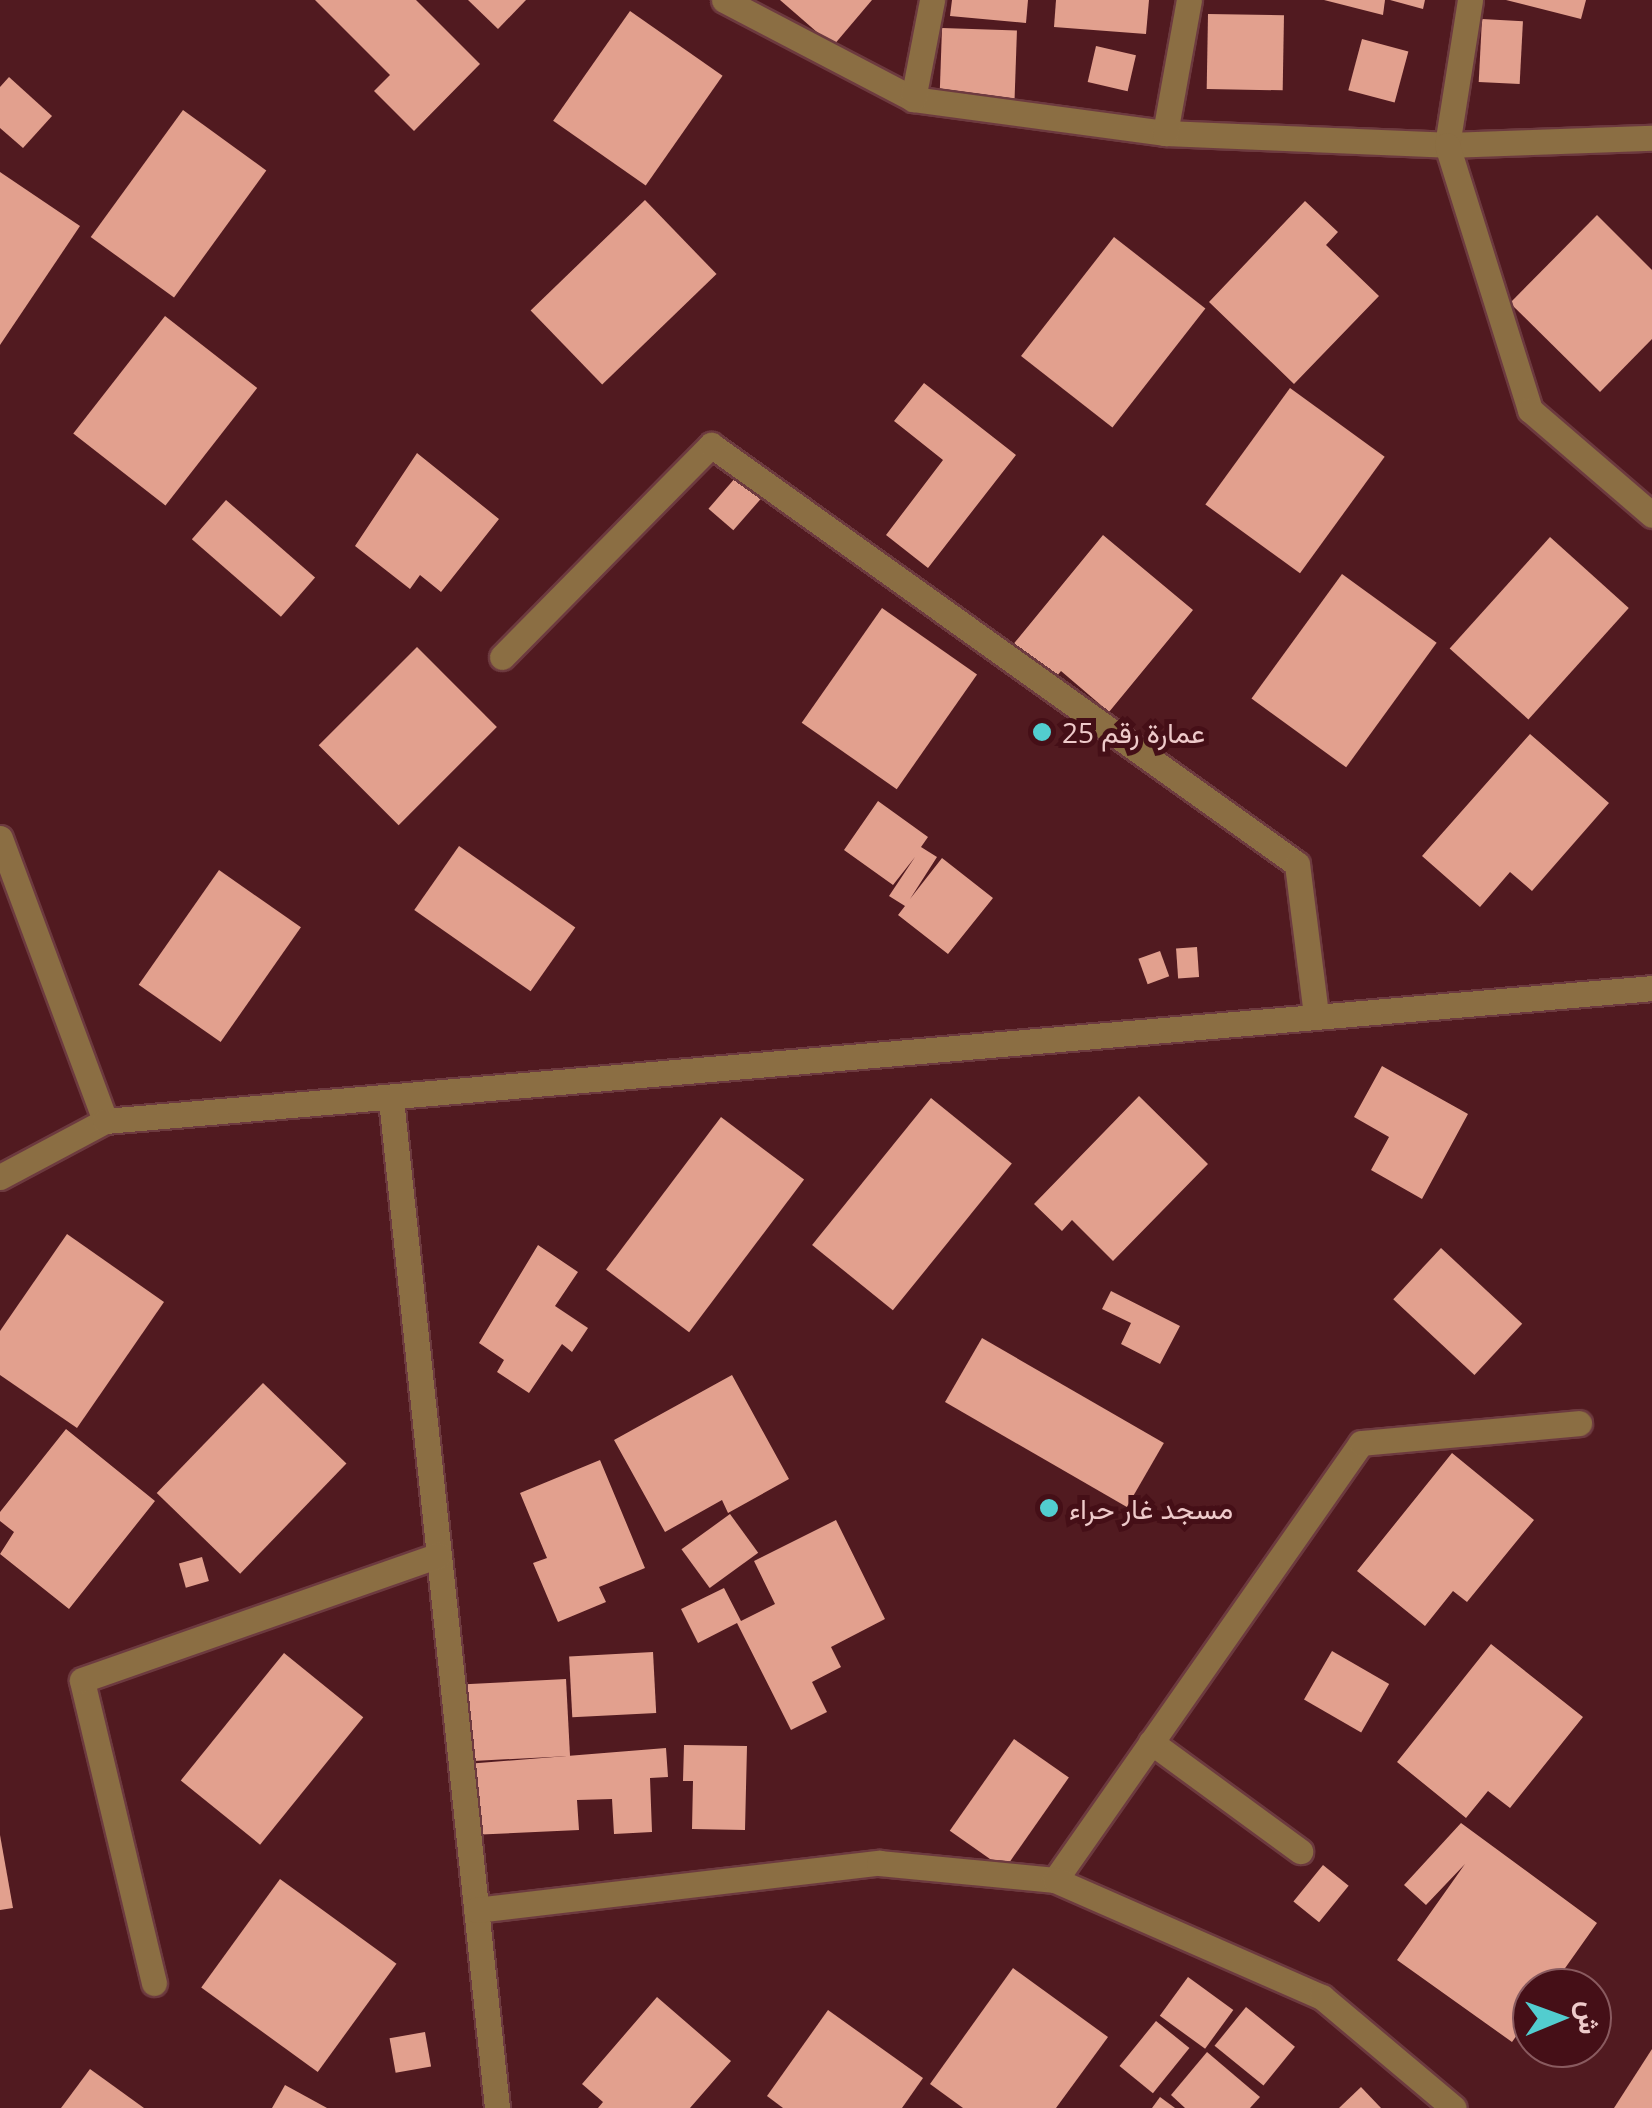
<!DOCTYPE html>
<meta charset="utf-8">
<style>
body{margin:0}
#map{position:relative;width:1652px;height:2108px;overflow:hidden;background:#511a20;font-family:"Open Sans",Vazirmatn,sans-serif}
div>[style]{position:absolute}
.building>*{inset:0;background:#e2a08e;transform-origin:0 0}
.roads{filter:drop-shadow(2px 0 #6d3a3f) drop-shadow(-2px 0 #6d3a3f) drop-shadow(0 2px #6d3a3f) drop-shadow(0 -2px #6d3a3f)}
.minor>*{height:25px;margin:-12.5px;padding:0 12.5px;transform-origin:12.5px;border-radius:12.5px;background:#8b6e43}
.dots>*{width:28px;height:28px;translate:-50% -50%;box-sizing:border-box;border:5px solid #450f17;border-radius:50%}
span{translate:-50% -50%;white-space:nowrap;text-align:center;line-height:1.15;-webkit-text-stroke:10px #450f17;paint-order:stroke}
.poi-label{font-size:28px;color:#eecaca}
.left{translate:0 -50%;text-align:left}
.north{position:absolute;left:1512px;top:1968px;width:100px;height:100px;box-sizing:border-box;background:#450f17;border:2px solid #895a5f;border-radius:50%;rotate:89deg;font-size:28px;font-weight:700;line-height:40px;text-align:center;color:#eecaca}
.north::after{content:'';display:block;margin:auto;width:35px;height:45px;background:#52cdcf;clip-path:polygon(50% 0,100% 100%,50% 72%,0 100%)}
</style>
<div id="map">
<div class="building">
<div style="clip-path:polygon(315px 0,416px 0,480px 64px,414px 131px,374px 91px,390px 75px)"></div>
<div style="clip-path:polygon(468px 0,526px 0,498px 29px)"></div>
<div style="clip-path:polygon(780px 0,872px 0,833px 46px)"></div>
<div style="clip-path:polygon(952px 0,1028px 0,1026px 23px,950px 16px)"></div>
<div style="clip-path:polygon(1056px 0,1149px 0,1146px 34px,1054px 27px)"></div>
<div style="clip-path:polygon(1324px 0,1385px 0,1383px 15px)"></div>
<div style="clip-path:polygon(1390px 0,1425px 0,1423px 9px)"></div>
<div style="clip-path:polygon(1506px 0,1586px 0,1581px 19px)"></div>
<div style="left:630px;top:11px;width:113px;height:134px;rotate:35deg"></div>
<div style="left:1208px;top:14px;width:76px;height:75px;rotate:1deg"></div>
<div style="left:1482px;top:19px;width:41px;height:63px;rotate:3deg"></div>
<div style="left:942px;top:28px;width:75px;height:73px;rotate:2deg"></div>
<div style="left:1362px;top:39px;width:48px;height:53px;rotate:15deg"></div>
<div style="left:1096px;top:46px;width:41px;height:37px;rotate:13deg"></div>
<div style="clip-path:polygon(9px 77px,52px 116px,23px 148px,0 128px,0 87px)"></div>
<div style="left:183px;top:110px;width:103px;height:157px;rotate:36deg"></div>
<div style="clip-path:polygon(0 172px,80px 226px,0 345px)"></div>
<div style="left:645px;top:200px;width:103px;height:159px;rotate:46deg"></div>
<div style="clip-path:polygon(1305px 201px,1338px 232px,1326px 245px,1379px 296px,1294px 384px,1209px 302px)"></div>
<div style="clip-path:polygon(1597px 215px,1652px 270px,1652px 339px,1600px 392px,1510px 303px)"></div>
<div style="left:1114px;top:237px;width:116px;height:151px;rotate:38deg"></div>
<div style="left:165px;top:316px;width:117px;height:149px;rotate:38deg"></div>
<div style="clip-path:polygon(924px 383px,1016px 455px,928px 568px,886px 535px,943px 460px,894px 421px)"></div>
<div style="left:1290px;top:388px;width:117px;height:144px;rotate:36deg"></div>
<div style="clip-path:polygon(417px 453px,499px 519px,441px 592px,420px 575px,410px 589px,355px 546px)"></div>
<div style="left:736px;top:477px;width:33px;height:42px;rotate:41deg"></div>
<div style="left:226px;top:500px;width:118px;height:52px;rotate:41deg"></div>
<div style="clip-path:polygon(1103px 535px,1193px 610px,1109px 712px,1061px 671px,1052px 682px,1011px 647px)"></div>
<div style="left:1550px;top:537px;width:106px;height:150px;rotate:42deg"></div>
<div style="left:1342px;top:574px;width:117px;height:154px;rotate:36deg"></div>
<div style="left:882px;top:608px;width:116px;height:140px;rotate:35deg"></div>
<div style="left:417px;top:647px;width:113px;height:139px;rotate:45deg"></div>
<div style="clip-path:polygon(1530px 734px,1609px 803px,1532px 891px,1510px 872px,1480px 907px,1422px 856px)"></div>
<div style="clip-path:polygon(878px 801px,928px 837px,921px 847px,937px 857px,910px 899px,942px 858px,993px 898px,948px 954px,898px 915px,905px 906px,889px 896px,915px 857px,893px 885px,844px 850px)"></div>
<div style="left:459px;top:846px;width:142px;height:78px;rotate:35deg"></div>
<div style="left:219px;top:870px;width:100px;height:140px;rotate:35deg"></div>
<div style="left:1197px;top:947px;width:30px;height:21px;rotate:86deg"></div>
<div style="left:1160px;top:951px;width:27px;height:23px;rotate:70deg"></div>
<div style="clip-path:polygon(1382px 1066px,1468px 1114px,1422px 1199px,1371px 1170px,1389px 1137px,1354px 1117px)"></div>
<div style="clip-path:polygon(1139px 1096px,1208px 1164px,1113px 1261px,1072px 1220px,1062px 1231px,1034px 1204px)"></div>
<div style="left:931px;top:1098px;width:104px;height:189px;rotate:39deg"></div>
<div style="left:721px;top:1117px;width:104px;height:191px;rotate:37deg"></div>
<div style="clip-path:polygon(67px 1234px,164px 1302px,77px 1428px,0 1375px,0 1331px)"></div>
<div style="clip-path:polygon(538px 1245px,578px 1272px,555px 1306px,588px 1328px,572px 1352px,562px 1344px,529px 1393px,497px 1372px,504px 1360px,479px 1343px)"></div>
<div style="left:1441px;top:1248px;width:111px;height:70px;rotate:43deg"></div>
<div style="clip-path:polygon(1111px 1291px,1180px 1326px,1160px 1364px,1121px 1344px,1131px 1323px,1102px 1309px)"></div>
<div style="left:982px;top:1338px;width:210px;height:74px;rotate:30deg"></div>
<div style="clip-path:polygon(732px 1375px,789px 1479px,728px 1513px,722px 1500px,665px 1532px,614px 1440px)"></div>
<div style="left:263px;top:1383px;width:116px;height:153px;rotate:44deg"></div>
<div style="clip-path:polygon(66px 1429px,155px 1501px,69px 1609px,0 1554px,14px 1532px,0 1521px,0 1512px)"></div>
<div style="clip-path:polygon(1452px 1453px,1534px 1520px,1467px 1602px,1453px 1591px,1425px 1626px,1357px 1571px)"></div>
<div style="clip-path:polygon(600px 1460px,645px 1568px,599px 1587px,606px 1602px,558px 1622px,533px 1563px,547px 1558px,520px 1493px)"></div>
<div style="left:730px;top:1514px;width:48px;height:60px;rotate:54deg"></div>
<div style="clip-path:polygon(836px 1520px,885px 1619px,831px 1647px,841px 1667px,812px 1682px,827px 1712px,791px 1730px,737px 1623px,698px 1643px,681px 1609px,724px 1588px,741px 1621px,775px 1604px,754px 1561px)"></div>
<div style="left:202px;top:1557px;width:25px;height:24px;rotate:74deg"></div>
<div style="clip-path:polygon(1491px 1644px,1583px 1717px,1510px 1808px,1488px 1791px,1466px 1818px,1397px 1762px)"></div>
<div style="left:1332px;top:1651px;width:66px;height:56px;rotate:30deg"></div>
<div style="left:653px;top:1652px;width:61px;height:84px;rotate:87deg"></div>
<div style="left:284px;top:1653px;width:102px;height:164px;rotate:39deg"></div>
<div style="left:566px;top:1679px;width:77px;height:111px;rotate:87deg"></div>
<div style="left:1014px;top:1739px;width:67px;height:112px;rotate:35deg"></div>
<div style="clip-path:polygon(684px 1745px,747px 1746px,745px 1830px,692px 1829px,693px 1781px,683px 1781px)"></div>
<div style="clip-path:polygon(666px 1748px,668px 1777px,650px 1778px,652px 1832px,614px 1834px,612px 1799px,577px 1800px,579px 1830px,470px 1835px,466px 1764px)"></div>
<div style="clip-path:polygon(1461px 1823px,1597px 1923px,1551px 1988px,1532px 1988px,1532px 2014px,1512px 2042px,1397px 1960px,1465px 1864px,1426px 1905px,1404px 1885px)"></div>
<div style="clip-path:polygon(0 1835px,13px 1908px,0 1910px)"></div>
<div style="left:1323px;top:1865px;width:33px;height:47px;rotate:39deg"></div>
<div style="left:280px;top:1879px;width:144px;height:134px;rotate:36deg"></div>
<div style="clip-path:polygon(1013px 1968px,1108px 2037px,1056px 2108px,963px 2108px,930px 2084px)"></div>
<div style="left:1188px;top:1977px;width:56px;height:48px;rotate:36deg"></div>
<div style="clip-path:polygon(657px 1997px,731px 2061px,690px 2108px,598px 2108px,603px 2102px,582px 2084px)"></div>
<div style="left:1246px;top:2007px;width:63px;height:50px;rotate:39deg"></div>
<div style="clip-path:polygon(828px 2010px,923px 2078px,902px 2108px,783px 2108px,767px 2096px)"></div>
<div style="left:1156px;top:2021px;width:43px;height:58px;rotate:39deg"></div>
<div style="left:425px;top:2032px;width:35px;height:36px;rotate:80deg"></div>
<div style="clip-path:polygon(1652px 2049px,1652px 2108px,1614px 2108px)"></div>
<div style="clip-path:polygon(1207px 2052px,1260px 2097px,1250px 2108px,1185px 2108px,1171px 2095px)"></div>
<div style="clip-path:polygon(90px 2069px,144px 2108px,61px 2108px)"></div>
<div style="clip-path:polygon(285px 2085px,327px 2108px,272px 2108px)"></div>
<div style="clip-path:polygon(1361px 2087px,1381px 2108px,1339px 2108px)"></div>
<div style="clip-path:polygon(1160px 2097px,1175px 2108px,1152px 2108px)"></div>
</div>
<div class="roads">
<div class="minor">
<div style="left:724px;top:0;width:213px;rotate:27.6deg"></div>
<div style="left:913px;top:99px;width:254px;rotate:7.7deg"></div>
<div style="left:1165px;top:133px;width:282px;rotate:2.4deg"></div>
<div style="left:1447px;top:145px;width:205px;rotate:-2deg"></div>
<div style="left:1470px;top:0;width:147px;rotate:99deg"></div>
<div style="left:1447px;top:145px;width:278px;rotate:72.6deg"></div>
<div style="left:1530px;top:410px;width:161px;rotate:40.7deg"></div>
<div style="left:913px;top:99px;width:101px;rotate:-79.1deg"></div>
<div style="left:1165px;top:133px;width:135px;rotate:-79.8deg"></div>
<div style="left:502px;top:657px;width:298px;rotate:-45.4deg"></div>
<div style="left:711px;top:445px;width:720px;rotate:35.57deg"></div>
<div style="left:1297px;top:864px;width:152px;rotate:82.8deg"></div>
<div style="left:0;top:838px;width:302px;rotate:69.6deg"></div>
<div style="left:391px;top:1099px;width:1015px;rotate:84deg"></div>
<div style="left:0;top:1177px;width:119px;rotate:-28.1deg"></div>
<div style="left:105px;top:1121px;width:1553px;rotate:-4.91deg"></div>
<div style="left:1151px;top:1742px;width:185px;rotate:36.2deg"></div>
<div style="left:1055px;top:1880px;width:533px;rotate:-55deg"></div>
<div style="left:1361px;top:1443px;width:219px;rotate:-5.2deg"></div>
<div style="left:476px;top:1910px;width:406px;rotate:-6.7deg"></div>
<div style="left:879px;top:1863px;width:177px;rotate:5.5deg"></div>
<div style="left:1055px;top:1880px;width:292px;rotate:23.7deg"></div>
<div style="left:1322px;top:1997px;width:172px;rotate:40.1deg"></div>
<div style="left:154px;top:1983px;width:311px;rotate:-103.4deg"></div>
<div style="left:82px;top:1680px;width:378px;rotate:-19.3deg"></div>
</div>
</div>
<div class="dots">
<div style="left:1042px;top:732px;background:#52cdcf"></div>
<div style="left:1049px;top:1508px;background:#52cdcf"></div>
</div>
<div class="poi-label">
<span class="left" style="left:1062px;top:732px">عمارة رقم 25</span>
<span class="left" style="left:1069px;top:1508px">مسجد غار حراء</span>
</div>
<div class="north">ش</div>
</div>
